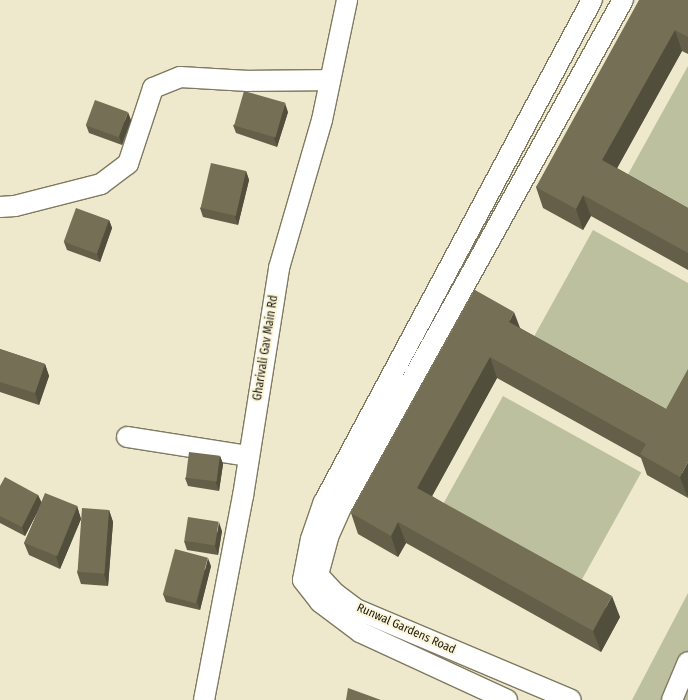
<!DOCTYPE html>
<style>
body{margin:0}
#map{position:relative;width:688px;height:700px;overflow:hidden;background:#eee8cc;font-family:"Fira Sans Condensed",sans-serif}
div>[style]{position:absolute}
.green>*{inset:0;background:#bcc09e;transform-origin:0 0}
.roads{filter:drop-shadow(1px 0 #7f7a60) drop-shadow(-1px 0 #7f7a60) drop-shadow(0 1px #7f7a60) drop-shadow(0 -1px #7f7a60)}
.minor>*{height:20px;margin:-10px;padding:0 10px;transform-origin:10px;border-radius:10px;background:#fff}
.wall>*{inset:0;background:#645f49}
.shaded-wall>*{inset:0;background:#514e3c}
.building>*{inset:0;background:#746f55;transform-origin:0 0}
span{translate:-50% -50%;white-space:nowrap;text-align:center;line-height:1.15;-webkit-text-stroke:4px #fbf5d9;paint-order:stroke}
.street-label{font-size:12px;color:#1d1b11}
</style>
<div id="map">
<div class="green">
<div style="clip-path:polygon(688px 66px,688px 213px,626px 178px)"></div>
<div style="clip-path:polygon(593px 230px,688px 283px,688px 385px,669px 419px,531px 342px)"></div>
<div style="left:503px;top:396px;width:158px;height:128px;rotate:29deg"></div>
<div style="clip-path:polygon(688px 593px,688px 700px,632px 700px)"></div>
</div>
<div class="roads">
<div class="minor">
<div style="left:0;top:207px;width:15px;rotate:-4deg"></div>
<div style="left:15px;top:206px;width:89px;rotate:-14.3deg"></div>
<div style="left:101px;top:184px;width:34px;rotate:-37deg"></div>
<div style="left:128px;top:164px;width:80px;rotate:-71.8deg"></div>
<div style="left:153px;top:88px;width:29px;rotate:-22deg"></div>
<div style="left:180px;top:77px;width:68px;rotate:3.4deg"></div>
<div style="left:248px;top:81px;width:82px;rotate:-0.7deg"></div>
<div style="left:127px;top:437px;width:123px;rotate:8.9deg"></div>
<div style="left:318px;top:575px;width:39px;rotate:-75deg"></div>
<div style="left:328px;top:537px;width:34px;rotate:-66deg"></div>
<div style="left:342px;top:506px;width:579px;rotate:-60.96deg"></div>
<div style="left:318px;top:575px;width:26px;rotate:47deg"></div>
<div style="left:336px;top:594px;width:25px;rotate:37deg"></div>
<div style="left:356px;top:609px;width:233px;rotate:22.9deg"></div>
<div style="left:303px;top:580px;width:42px;rotate:-79deg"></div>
<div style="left:311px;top:539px;width:39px;rotate:-71deg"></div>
<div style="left:324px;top:502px;width:569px;rotate:-61.9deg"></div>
<div style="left:303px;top:580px;width:28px;rotate:52deg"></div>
<div style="left:320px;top:602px;width:50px;rotate:36.9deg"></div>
<div style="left:360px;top:632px;width:162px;rotate:24.8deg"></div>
<div style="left:204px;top:700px;width:208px;rotate:-79.2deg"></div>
<div style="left:243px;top:496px;width:231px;rotate:-81deg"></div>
<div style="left:279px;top:268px;width:154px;rotate:-73.8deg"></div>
<div style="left:322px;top:120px;width:123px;rotate:-78.2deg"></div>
<div style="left:672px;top:700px;width:41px;rotate:-67.2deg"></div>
</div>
</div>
<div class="wall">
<div style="clip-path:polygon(688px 0,688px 54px,682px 51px,617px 168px,688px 208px,688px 270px,591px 216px,583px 230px,543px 208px,536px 187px)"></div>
<div style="clip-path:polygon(288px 112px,277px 147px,236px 133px,233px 125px)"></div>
<div style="clip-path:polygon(131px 120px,122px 145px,89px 133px,86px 125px)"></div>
<div style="clip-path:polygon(246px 171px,249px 180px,238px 225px,203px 217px,200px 208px)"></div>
<div style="clip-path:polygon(109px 220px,112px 228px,100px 262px,67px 250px,64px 242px)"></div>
<div style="clip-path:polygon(475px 290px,520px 328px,666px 409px,688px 498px,647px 475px,641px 458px,497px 378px,432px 496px,620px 617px,601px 652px,406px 543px,398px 557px,358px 534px,351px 513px)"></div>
<div style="clip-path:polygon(0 349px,45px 364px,49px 376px,39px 405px,0 392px)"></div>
<div style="clip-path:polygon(220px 456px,223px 464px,219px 491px,188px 486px,185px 478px)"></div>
<div style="clip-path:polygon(0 486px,38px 495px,41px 503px,77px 506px,81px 519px,60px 569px,29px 555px,24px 543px,40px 507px,25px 536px,0 523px)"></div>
<div style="clip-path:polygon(109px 510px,113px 522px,108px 586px,81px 584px,77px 572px)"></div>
<div style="clip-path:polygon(222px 531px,218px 555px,187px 550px,184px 541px)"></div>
<div style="clip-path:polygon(211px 566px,200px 610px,166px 602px,163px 594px)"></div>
</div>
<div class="shaded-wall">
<div style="clip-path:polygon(675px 30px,682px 51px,610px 181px,602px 160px)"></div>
<div style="clip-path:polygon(285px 103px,288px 112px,277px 147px,274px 138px)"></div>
<div style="clip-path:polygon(128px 112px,131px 120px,122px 145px,119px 136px)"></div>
<div style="clip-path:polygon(246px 171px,249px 180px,238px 225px,235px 217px)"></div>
<div style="clip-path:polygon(583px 195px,591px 216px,583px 230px,576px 209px)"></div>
<div style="clip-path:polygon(109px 220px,112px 228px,100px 262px,97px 254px)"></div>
<div style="clip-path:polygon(514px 312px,522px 333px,509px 322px)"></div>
<div style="clip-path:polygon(490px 357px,497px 378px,425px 509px,417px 488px)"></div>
<div style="clip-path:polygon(45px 364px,49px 376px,39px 405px,35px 393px)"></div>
<div style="clip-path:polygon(220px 456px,223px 464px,219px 491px,216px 483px)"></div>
<div style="clip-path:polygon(688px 462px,688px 498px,680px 477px)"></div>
<div style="clip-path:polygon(38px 495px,42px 503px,25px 536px,22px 527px)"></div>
<div style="clip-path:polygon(77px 506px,81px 519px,60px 569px,56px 556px)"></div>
<div style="clip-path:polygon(109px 510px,113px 522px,108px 586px,104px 574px)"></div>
<div style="clip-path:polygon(219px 522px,222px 531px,218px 555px,215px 546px)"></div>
<div style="clip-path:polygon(398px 522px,406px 543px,398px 557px,391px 536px)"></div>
<div style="clip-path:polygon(208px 558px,211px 566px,200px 610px,197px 602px)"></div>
<div style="clip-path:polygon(612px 596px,620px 617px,601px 652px,593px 631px)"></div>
</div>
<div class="building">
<div style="clip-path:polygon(639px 0,688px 0,688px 37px,675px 30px,602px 160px,688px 208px,688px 253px,583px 195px,576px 209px,536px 187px)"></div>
<div style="left:244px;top:91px;width:43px;height:36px;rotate:16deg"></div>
<div style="left:95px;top:100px;width:35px;height:27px;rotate:20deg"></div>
<div style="left:211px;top:163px;width:36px;height:46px;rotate:13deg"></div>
<div style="left:76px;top:208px;width:35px;height:36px;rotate:20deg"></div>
<div style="clip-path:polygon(475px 290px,514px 312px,509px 322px,666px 409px,688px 369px,688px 462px,680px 477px,640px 454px,646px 444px,490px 357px,417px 488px,612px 596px,593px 631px,398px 522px,391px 536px,351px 513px)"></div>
<div style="clip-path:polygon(0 349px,45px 364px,35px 393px,0 382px)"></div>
<div style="left:189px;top:452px;width:31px;height:26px;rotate:7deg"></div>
<div style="clip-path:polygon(5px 477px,38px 495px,22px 527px,0 516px,0 486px)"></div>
<div style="left:45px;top:493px;width:35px;height:54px;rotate:22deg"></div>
<div style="left:82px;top:508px;width:27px;height:64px;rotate:4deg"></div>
<div style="left:188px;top:517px;width:31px;height:24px;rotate:9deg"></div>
<div style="left:175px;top:549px;width:34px;height:47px;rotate:15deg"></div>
<div style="clip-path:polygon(348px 688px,381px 700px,346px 700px)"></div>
</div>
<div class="street-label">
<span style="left:266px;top:348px;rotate:-81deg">Gharivali Gav Main Rd</span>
<span style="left:406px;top:629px;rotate:24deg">Runwal Gardens Road</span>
</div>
</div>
